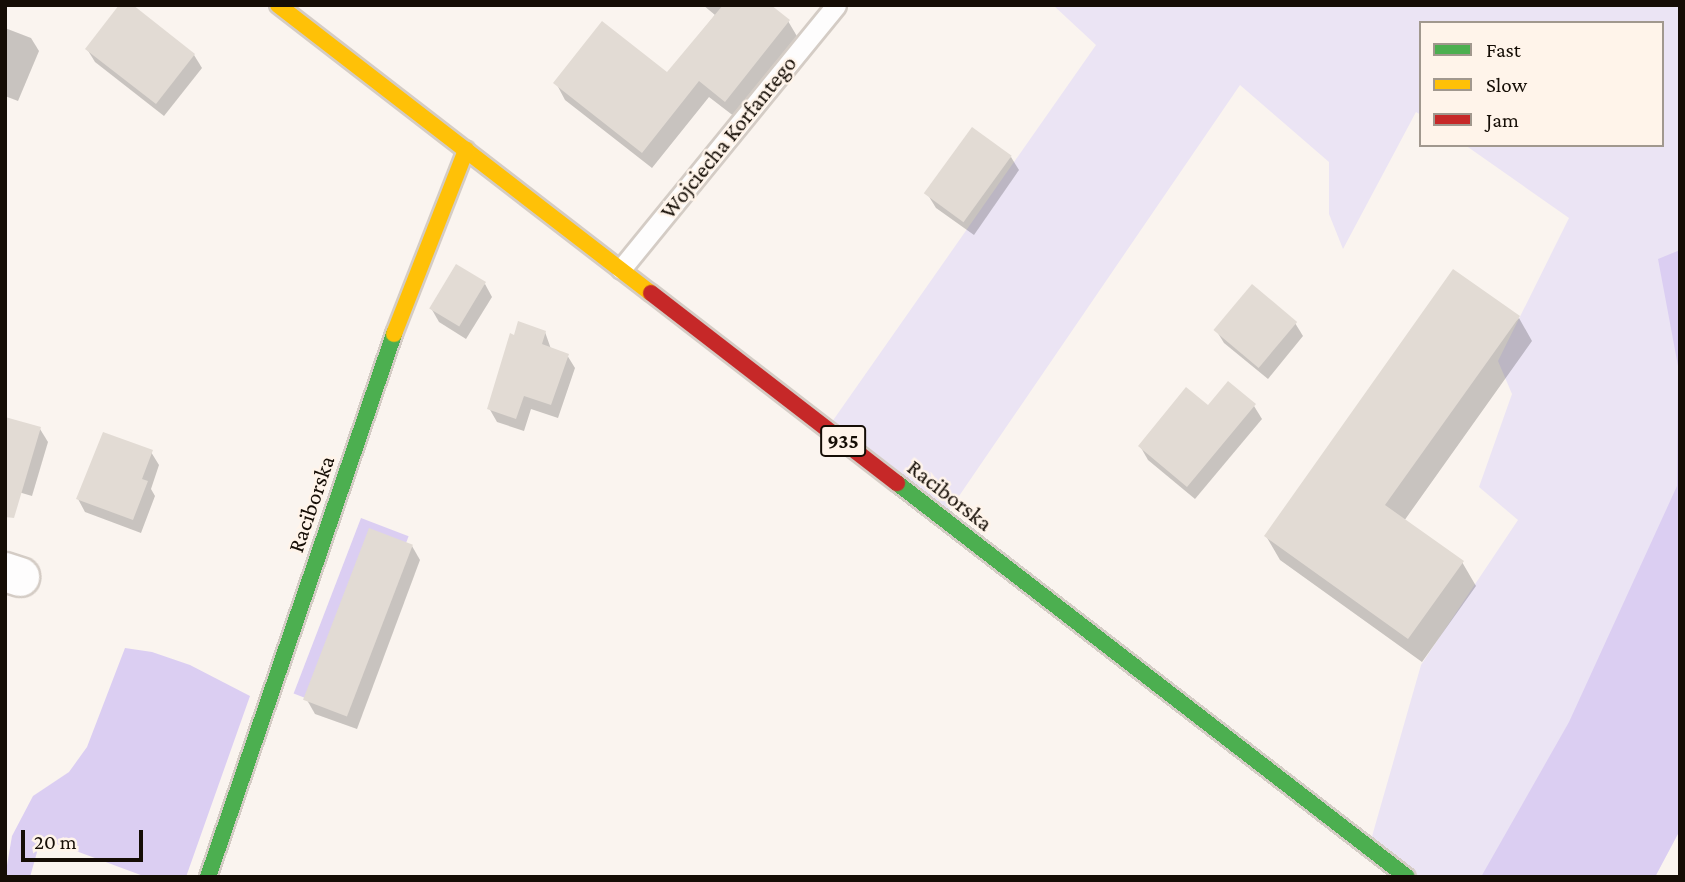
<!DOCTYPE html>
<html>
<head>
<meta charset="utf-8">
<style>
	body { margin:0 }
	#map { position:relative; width:1685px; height:882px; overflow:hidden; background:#faf4ef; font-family:"Crimson Pro",serif }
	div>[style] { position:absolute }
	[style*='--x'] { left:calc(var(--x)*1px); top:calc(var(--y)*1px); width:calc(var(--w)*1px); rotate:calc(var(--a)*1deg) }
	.green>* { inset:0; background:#ebe4f4 }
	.forest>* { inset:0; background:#dbcef2; transform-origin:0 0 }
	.shadow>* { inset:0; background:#0003 }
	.building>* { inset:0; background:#e2dbd4; transform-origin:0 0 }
	.roads { filter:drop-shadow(2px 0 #d4ccc5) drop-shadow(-2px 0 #d4ccc5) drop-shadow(0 2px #d4ccc5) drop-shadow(0 -2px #d4ccc5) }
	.lane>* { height:19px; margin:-9.5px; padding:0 9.5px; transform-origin:9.5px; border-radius:9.5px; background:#fefdfd }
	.street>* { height:38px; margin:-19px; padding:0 19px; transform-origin:19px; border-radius:19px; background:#fefdfd }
	.fast>* { height:16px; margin:-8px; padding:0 8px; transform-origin:8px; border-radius:8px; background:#4caf50 }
	.slow>* { height:16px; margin:-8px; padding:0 8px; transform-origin:8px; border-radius:8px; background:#ffc107 }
	.jam>* { height:16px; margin:-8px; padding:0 8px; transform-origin:8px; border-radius:8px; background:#c62828 }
	span { translate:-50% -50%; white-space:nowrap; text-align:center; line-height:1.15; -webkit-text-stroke:5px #fff4ea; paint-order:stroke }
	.shield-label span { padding:2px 5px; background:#fff4ea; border:2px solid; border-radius:5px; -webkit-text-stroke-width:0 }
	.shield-label { font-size:21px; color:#150d05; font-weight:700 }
	.street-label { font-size:23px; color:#150d05 }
	.frame { position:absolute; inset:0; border:7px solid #150d05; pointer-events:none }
	.legend { position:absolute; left:1419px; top:21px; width:245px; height:126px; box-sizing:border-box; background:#fff4ea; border:2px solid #a1988e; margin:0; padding:9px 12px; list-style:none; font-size:21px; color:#150d05 }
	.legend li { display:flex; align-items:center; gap:14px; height:35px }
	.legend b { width:35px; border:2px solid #a1988e }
	.scale { position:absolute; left:21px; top:830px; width:122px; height:32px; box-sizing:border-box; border:4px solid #150d05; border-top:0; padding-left:9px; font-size:21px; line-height:24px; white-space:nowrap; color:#150d05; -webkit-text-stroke:5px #fff4ea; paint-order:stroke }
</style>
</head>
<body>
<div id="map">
	<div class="green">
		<i style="clip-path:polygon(1053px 5px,1680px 5px,1680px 830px,1655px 877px,1407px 877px,1369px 847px,1421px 665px,1518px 520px,1479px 487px,1512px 394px,1498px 361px,1569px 218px,1465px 145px,1662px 145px,1662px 23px,1421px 23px,1421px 115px,1416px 112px,1343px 249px,1329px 214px,1329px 162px,1240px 85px,944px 518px,827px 429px,1096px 45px)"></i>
	</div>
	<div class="forest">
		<i style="clip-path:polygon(1680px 250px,1680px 830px,1655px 877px,1481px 877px,1569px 722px,1677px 486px,1678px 366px,1658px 259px)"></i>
		<i style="left:361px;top:518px;width:51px;height:188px;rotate:21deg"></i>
		<i style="clip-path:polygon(125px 648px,152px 652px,190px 665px,250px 696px,186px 877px,146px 877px,41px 838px,30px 877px,5px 877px,12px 836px,33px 796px,69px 772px,87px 747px)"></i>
	</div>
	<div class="shadow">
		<i style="clip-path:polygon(703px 5px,768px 5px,788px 21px,798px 38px,735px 117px,709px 97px,652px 168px,565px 100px,556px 83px,667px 75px,715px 15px)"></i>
		<i style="clip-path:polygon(5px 28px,31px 38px,39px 51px,18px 101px,5px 96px)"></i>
		<i style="clip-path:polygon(87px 49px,194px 55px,202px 68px,164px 116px,95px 62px)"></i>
		<i style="clip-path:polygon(1011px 157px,1019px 170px,974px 235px,936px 208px,928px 195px)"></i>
		<i style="clip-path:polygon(485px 284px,492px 297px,466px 339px,439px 322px,431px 308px)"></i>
		<i style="clip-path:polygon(1519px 318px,1532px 341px,1404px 521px,1462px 562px,1476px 586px,1422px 662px,1280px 560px,1266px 536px)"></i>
		<i style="clip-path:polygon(1295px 323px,1303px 336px,1268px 379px,1224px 343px,1216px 330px)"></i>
		<i style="clip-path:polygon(545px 332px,551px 349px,567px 355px,575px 368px,558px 418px,531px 409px,524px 431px,497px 422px,489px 408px)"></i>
		<i style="clip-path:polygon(1254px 406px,1262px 419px,1195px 499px,1148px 460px,1140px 446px,1208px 407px)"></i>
		<i style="clip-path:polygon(40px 429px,48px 442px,32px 496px,5px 488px)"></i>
		<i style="clip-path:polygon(151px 452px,159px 465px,151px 489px,155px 496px,141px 533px,85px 512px,78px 499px)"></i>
		<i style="clip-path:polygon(412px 546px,420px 560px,357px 729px,315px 714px,307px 700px)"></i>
	</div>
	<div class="building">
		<i style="clip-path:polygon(119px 5px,133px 5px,195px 54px,156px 104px,85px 49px)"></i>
		<i style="clip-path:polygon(723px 5px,771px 5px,790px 20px,725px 102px,699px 81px,642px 153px,553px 83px,602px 21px,667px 72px)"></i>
		<i style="left:972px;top:127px;width:49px;height:82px;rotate:36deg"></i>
		<i style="left:456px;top:264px;width:35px;height:52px;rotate:31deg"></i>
		<i style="clip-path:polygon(1453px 269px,1520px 316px,1385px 505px,1464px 561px,1408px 639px,1264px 536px)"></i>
		<i style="left:1252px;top:284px;width:59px;height:60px;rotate:40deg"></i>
		<i style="clip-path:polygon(518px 321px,546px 331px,542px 344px,569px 354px,551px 405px,524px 396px,516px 419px,487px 409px,510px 333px,514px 335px)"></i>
		<i style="clip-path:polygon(1228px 381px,1256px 404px,1187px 487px,1138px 446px,1186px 387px,1208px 405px)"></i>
		<i style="clip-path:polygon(5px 417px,41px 427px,14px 518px,5px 517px)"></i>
		<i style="clip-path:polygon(103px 432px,153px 450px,142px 479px,148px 481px,133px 520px,76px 499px)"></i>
		<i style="left:369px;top:528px;width:47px;height:184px;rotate:21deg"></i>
	</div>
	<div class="roads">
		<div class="lane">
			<i style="--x:621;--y:269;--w:340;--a:-50.8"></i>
		</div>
		<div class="street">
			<i style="--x:5;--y:572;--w:16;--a:18"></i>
		</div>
		<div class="fast">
			<i style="--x:897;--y:483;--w:644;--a:37.69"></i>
			<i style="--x:208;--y:877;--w:574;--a:-71.09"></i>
		</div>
		<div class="slow">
			<i style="--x:278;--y:5;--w:471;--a:37.7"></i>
			<i style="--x:394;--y:334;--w:198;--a:-68.6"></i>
		</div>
		<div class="jam">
			<i style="--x:651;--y:293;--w:311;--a:37.7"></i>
		</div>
	</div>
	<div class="shield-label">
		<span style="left:843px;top:441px">935</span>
	</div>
	<div class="street-label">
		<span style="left:728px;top:137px;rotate:-51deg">Wojciecha Korfantego</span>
		<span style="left:950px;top:495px;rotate:38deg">Raciborska</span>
		<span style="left:311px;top:504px;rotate:-71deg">Raciborska</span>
	</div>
	<div class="frame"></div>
	<ul class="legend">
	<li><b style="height:9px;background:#4caf50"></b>Fast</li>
	<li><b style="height:9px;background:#ffc107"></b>Slow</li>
	<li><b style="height:9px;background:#c62828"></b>Jam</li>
	</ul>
	<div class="scale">20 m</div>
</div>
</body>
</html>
